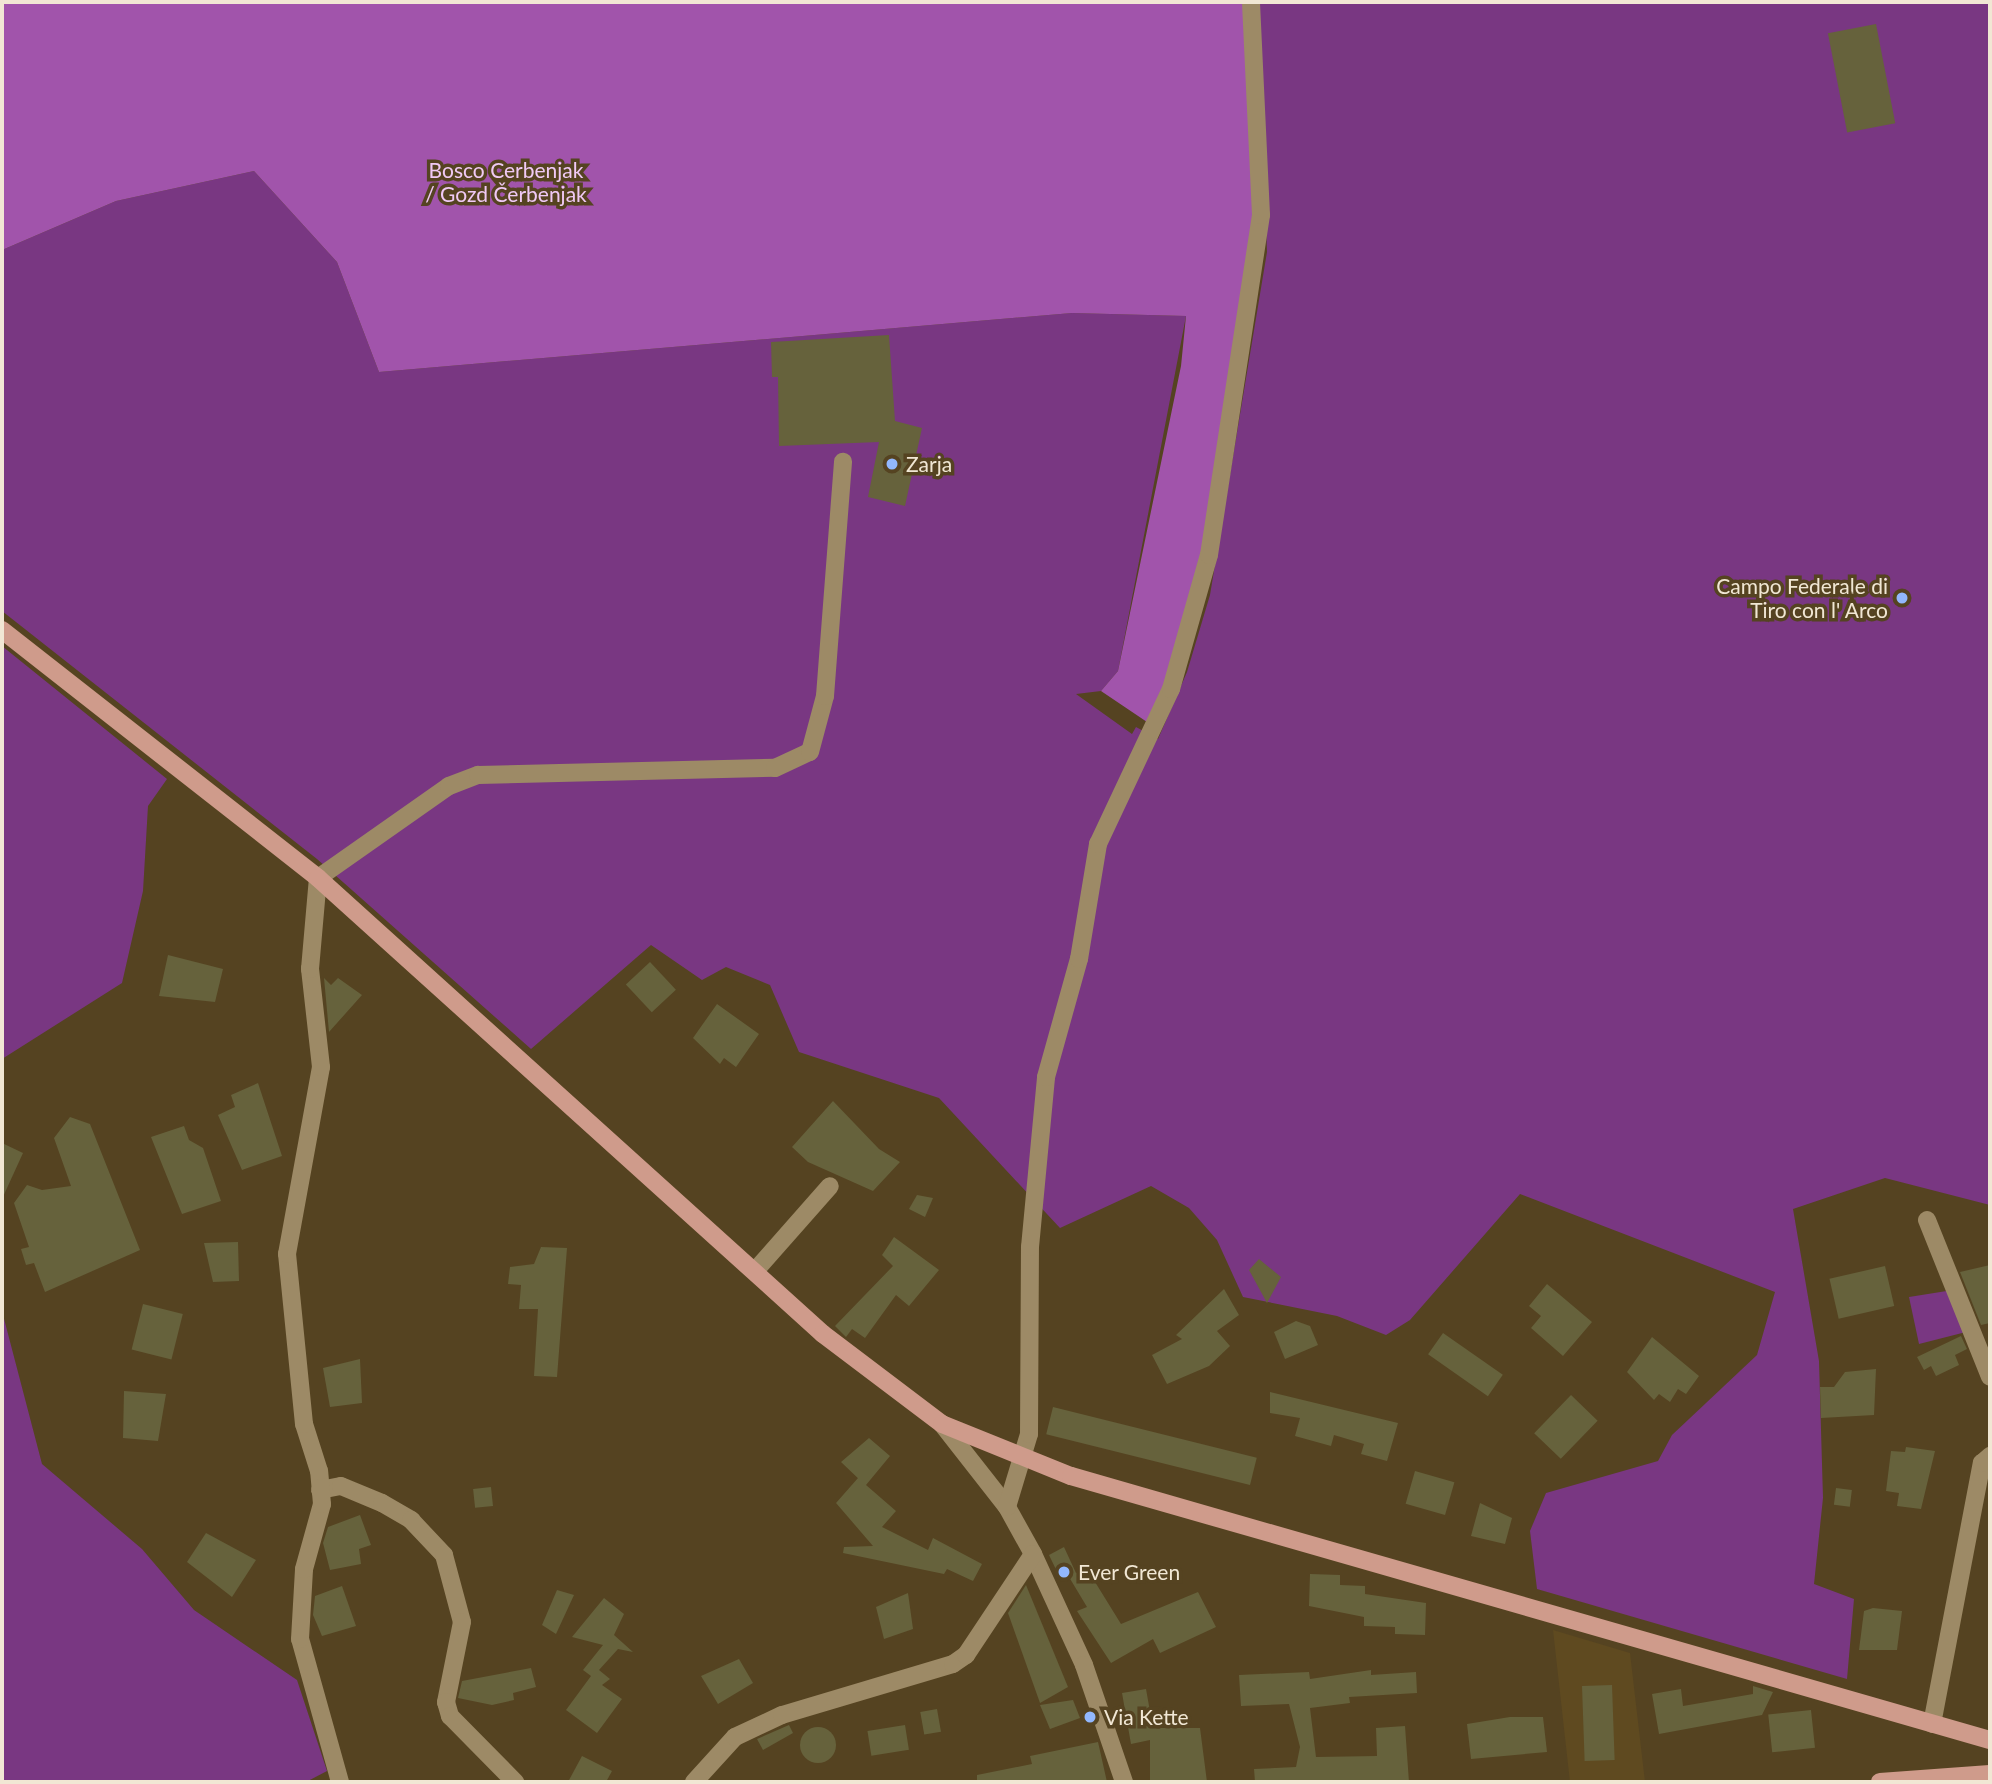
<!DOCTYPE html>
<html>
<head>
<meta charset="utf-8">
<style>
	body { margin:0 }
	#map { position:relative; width:1992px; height:1784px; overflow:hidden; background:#554321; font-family:Lato,sans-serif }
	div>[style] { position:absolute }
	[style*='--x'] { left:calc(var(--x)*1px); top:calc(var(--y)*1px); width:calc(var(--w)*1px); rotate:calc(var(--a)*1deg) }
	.built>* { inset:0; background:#5f4a20 }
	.green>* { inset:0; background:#793782 }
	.forest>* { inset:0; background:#a154ab }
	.building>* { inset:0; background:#66623c; transform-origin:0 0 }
	.round { border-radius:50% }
	.minor>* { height:18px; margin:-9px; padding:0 9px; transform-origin:9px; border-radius:9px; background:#9d8a66 }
	.major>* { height:18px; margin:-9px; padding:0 9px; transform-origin:9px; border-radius:9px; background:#cf9b8b }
	.dots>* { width:19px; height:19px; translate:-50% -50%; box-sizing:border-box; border:4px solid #554321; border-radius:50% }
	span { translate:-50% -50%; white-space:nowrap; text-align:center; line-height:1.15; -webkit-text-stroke:7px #554321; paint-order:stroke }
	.park-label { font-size:21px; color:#f0c9f5 }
	.poi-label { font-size:21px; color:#f1e7d4 }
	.left { translate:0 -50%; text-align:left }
	.right { translate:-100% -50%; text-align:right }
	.frame { position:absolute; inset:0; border:4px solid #f1e7d4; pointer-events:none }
</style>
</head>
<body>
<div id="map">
	<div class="built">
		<i style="clip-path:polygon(1553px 1630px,1630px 1653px,1645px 1782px,1570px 1782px)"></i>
	</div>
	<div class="green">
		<i style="clip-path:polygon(1258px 2px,1990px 2px,1990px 1205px,1885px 1178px,1793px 1209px,1819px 1361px,1823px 1498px,1814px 1584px,1854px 1599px,1847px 1679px,1537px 1589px,1530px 1531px,1546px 1493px,1658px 1461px,1672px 1435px,1757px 1355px,1775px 1292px,1520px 1194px,1410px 1320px,1386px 1335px,1337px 1316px,1243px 1297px,1217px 1240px,1189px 1208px,1151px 1186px,1060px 1228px,939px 1098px,799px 1052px,770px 985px,726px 967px,702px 980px,651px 945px,531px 1049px,317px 859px,2px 611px,2px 250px,116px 201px,254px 171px,337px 262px,379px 372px,1072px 313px,1186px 316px,1118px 671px,1101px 691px,1076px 694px,1132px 734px,1136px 727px,1158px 739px,1187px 672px,1210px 595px,1267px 252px)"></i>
		<i style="clip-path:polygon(2px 646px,167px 779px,148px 806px,143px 891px,122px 983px,2px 1059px)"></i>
		<i style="clip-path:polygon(1953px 1290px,1966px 1332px,1919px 1344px,1909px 1297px)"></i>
		<i style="clip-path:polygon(2px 1311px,42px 1464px,142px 1549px,194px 1610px,297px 1680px,327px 1771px,306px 1782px,2px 1782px)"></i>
	</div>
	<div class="forest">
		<i style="clip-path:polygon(2px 2px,1243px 2px,1254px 215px,1207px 536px,1165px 685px,1147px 722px,1101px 691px,1118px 671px,1181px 366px,1186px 316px,1072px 313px,379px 372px,337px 262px,254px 171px,116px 201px,2px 250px)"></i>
	</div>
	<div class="building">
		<i style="left:1876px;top:24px;width:101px;height:49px;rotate:79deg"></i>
		<i style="clip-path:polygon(889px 335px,895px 421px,922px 428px,905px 506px,868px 497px,879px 442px,779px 446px,778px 377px,772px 377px,771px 342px)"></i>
		<i style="clip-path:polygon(168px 955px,223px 969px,215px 1002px,159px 996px)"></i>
		<i style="left:650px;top:962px;width:38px;height:33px;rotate:47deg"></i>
		<i style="clip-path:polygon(324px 978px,331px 985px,338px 978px,362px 995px,329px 1032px)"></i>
		<i style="clip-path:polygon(717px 1004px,759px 1034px,736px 1067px,724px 1058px,720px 1064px,693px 1038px)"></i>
		<i style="clip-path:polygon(258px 1083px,282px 1156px,242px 1170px,218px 1115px,235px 1107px,231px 1095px)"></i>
		<i style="clip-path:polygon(833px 1101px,879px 1149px,900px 1162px,873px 1191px,808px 1162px,792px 1147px)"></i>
		<i style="clip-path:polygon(70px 1117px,90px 1124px,140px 1250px,45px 1292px,34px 1263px,26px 1265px,21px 1249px,29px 1247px,14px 1203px,27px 1185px,42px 1190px,71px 1186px,54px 1138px)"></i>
		<i style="clip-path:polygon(184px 1126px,189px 1140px,203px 1148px,221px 1201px,182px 1214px,151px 1137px)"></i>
		<i style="clip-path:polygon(2px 1143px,23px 1153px,2px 1199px)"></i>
		<i style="clip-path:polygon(917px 1195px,933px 1198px,925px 1217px,909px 1209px)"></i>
		<i style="clip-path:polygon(894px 1237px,939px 1270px,909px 1306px,896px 1295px,865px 1338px,852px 1329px,846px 1337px,835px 1326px,893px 1266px,882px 1255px)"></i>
		<i style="clip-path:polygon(238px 1242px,239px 1281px,213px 1282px,204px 1243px)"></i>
		<i style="clip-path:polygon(541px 1247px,567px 1248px,557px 1377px,534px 1376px,538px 1309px,519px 1309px,521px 1285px,508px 1284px,510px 1267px,534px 1264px)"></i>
		<i style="clip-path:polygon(1259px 1259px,1281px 1277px,1267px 1303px,1249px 1270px)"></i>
		<i style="clip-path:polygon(1990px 1265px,1990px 1323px,1981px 1325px,1960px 1272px)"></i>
		<i style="left:1885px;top:1266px;width:41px;height:57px;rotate:77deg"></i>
		<i style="clip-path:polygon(1547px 1284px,1592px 1322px,1563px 1356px,1531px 1328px,1541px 1316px,1529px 1306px)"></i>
		<i style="clip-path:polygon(1224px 1289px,1239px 1315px,1217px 1331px,1230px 1346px,1209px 1366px,1167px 1384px,1152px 1355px,1182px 1339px,1176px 1335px)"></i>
		<i style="left:143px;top:1304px;width:41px;height:47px;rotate:14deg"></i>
		<i style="clip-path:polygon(1296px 1321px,1310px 1326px,1318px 1345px,1285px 1359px,1274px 1332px)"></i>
		<i style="left:1443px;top:1333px;width:73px;height:26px;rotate:35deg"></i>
		<i style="clip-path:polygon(1961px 1336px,1967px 1349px,1955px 1355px,1959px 1365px,1936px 1376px,1931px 1366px,1924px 1370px,1917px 1357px)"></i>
		<i style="clip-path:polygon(1652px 1337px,1699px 1376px,1686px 1394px,1678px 1389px,1670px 1402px,1659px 1394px,1654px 1400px,1627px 1372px)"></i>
		<i style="clip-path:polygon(360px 1359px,362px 1403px,330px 1407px,323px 1368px)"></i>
		<i style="clip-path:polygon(1876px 1369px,1874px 1415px,1821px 1418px,1820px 1387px,1834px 1387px,1845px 1372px)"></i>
		<i style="clip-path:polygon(124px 1391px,166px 1394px,158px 1441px,123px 1438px)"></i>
		<i style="clip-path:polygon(1270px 1392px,1398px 1423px,1387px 1461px,1361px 1454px,1364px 1444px,1334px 1435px,1331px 1446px,1295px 1436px,1300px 1418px,1270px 1413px)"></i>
		<i style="left:1571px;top:1395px;width:37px;height:53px;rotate:44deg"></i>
		<i style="left:1053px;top:1407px;width:210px;height:28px;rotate:14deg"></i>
		<i style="clip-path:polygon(869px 1438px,890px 1456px,866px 1485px,896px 1511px,882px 1527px,928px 1550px,933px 1538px,982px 1564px,973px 1581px,947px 1569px,944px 1574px,843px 1553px,844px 1547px,873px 1546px,836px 1503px,858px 1478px,863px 1483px,841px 1462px)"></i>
		<i style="clip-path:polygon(1906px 1447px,1935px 1451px,1921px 1509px,1897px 1506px,1899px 1493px,1886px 1491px,1891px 1451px,1905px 1452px)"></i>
		<i style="left:1415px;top:1471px;width:41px;height:34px;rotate:16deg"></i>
		<i style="left:491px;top:1487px;width:19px;height:18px;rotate:84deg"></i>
		<i style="left:1836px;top:1488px;width:16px;height:17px;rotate:7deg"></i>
		<i style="clip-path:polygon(1480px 1503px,1512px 1518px,1505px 1544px,1471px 1536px)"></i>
		<i style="clip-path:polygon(360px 1515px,371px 1545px,359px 1549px,361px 1564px,330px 1570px,323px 1543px,328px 1527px)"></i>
		<i style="clip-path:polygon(206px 1533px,256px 1560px,232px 1597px,187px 1562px)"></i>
		<i style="clip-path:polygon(1064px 1547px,1076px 1573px,1087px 1569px,1121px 1624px,1198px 1592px,1216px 1627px,1160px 1653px,1153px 1639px,1111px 1663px,1077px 1611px,1087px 1607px,1069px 1577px,1061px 1580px,1049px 1555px)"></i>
		<i style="clip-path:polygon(1310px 1574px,1340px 1575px,1340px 1585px,1365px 1586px,1365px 1594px,1426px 1603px,1425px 1635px,1395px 1634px,1395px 1627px,1364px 1626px,1364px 1617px,1309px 1606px)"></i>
		<i style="clip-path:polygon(1026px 1585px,1068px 1687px,1040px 1703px,1008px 1613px)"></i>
		<i style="clip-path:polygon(342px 1586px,356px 1626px,322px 1636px,313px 1615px,315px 1596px)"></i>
		<i style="clip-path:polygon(557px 1590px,574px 1595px,556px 1634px,542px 1625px)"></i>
		<i style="clip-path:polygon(908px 1593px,913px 1629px,884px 1639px,876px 1607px)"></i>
		<i style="clip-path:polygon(604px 1598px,624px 1614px,614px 1635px,633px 1652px,618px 1649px,599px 1670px,610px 1679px,602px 1685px,622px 1699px,597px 1733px,566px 1710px,591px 1676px,583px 1670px,603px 1645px,572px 1637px)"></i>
		<i style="clip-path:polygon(1873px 1608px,1902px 1611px,1897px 1650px,1859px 1650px,1864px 1611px)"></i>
		<i style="clip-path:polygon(739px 1659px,753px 1683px,718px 1704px,701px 1676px)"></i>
		<i style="clip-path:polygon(531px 1668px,536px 1687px,513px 1693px,514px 1700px,492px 1705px,458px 1698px,462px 1681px)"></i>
		<i style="clip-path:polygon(1371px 1670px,1371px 1675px,1416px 1672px,1417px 1693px,1349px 1697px,1350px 1703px,1310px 1708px,1316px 1757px,1377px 1756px,1376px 1728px,1405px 1726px,1409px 1782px,1255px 1782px,1254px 1769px,1296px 1767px,1300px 1747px,1289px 1704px,1241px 1706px,1239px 1675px,1309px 1672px,1310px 1679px)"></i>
		<i style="left:1612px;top:1685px;width:75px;height:30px;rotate:88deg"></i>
		<i style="clip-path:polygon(1753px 1686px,1773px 1692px,1762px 1715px,1659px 1734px,1652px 1694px,1681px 1689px,1683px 1706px,1753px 1694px)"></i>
		<i style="clip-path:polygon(1146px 1689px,1153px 1728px,1200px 1728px,1207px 1782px,1150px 1782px,1150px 1740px,1131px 1744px,1122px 1693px)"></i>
		<i style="clip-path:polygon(1073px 1700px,1080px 1718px,1050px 1729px,1040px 1705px)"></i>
		<i style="left:937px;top:1709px;width:23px;height:17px;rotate:80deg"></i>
		<i style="left:1811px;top:1710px;width:38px;height:43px;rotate:84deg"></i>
		<i style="clip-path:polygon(1510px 1717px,1543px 1717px,1547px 1752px,1471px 1759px,1467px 1724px)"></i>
		<i style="clip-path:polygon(789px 1725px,793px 1733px,763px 1750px,757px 1739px)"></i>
		<i style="left:905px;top:1725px;width:25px;height:38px;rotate:81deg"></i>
		<i class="round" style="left:800px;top:1727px;width:36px;height:36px"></i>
		<i style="clip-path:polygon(1098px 1742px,1107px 1782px,977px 1782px,977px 1775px,1032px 1764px,1030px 1756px)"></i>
		<i style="clip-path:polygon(582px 1756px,612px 1771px,606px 1782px,568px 1782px)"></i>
	</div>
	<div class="minor">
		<i style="--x:1927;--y:1220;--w:169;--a:68.1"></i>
		<i style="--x:755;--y:1271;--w:113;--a:-48.6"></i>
		<i style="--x:942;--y:1424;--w:105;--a:51.9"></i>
		<i style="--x:1007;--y:1507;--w:54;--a:61"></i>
		<i style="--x:1033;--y:1554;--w:122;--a:65.3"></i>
		<i style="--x:1084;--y:1665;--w:124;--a:71.1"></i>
		<i style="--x:320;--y:1490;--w:21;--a:-11"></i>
		<i style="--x:341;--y:1486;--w:44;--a:22.5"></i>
		<i style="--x:382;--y:1503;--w:34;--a:30"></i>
		<i style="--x:411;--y:1520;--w:48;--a:46.7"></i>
		<i style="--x:444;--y:1555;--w:69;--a:75"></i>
		<i style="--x:462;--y:1622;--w:82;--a:101.3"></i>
		<i style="--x:446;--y:1702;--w:15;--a:74"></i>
		<i style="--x:450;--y:1716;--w:93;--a:45.4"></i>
		<i style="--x:1007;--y:1507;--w:76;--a:-73.2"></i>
		<i style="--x:1029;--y:1434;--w:187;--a:-89.7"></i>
		<i style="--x:1030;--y:1247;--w:171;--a:-84.6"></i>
		<i style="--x:1046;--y:1077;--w:123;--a:-74.4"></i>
		<i style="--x:1079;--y:959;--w:117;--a:-80.6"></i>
		<i style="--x:1098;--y:844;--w:171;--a:-64.8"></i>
		<i style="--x:1171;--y:689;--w:139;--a:-74.2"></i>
		<i style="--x:1209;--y:555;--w:344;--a:-81.3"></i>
		<i style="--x:1261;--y:215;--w:213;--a:-92.7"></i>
		<i style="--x:1932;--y:1724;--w:266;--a:-79.2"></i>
		<i style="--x:1982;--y:1463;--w:11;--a:-41"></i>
		<i style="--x:340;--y:1782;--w:148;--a:-105.6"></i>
		<i style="--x:300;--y:1639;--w:70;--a:-86.7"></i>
		<i style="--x:304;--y:1569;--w:67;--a:-74.5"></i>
		<i style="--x:322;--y:1504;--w:33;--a:-95"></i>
		<i style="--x:319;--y:1471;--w:49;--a:-107.7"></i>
		<i style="--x:304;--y:1424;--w:171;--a:-95.7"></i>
		<i style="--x:287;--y:1254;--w:190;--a:-79.7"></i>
		<i style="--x:321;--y:1067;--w:99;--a:-96.4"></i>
		<i style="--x:310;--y:969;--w:91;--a:-85"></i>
		<i style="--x:318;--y:878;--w:160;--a:-35.1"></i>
		<i style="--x:449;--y:786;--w:31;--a:-21"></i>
		<i style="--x:478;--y:775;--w:297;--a:-1.4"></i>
		<i style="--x:775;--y:768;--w:38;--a:-25"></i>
		<i style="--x:810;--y:752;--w:58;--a:-75"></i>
		<i style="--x:825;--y:696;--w:235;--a:-85.6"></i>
		<i style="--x:694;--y:1782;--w:61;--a:-47.7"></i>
		<i style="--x:735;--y:1737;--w:52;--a:-25.1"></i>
		<i style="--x:782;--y:1715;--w:178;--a:-16.6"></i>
		<i style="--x:953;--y:1664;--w:16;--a:-35"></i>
		<i style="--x:966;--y:1655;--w:121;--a:-56.4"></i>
	</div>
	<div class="major">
		<i style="--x:2;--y:630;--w:402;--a:38.1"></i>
		<i style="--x:318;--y:878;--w:680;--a:42.08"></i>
		<i style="--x:823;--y:1334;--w:149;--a:37.1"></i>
		<i style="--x:942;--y:1424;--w:139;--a:22"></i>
		<i style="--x:1071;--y:1476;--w:956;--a:16.03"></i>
		<i style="--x:1880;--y:1782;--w:110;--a:-4.2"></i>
	</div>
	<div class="dots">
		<i style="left:892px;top:464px;background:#92b7fd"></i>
		<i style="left:1902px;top:598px;background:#92b7fd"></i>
		<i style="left:1064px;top:1572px;background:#92b7fd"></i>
		<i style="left:1090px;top:1717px;background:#92b7fd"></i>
	</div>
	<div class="park-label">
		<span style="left:506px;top:182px">Bosco Cerbenjak<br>/ Gozd Čerbenjak</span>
	</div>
	<div class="poi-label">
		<span class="left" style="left:906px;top:464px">Zarja</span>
		<span class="right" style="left:1888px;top:598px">Campo Federale di<br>Tiro con l' Arco</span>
		<span class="left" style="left:1078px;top:1572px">Ever Green</span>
		<span class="left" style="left:1104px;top:1717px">Via Kette</span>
	</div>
	<div class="frame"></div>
</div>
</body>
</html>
